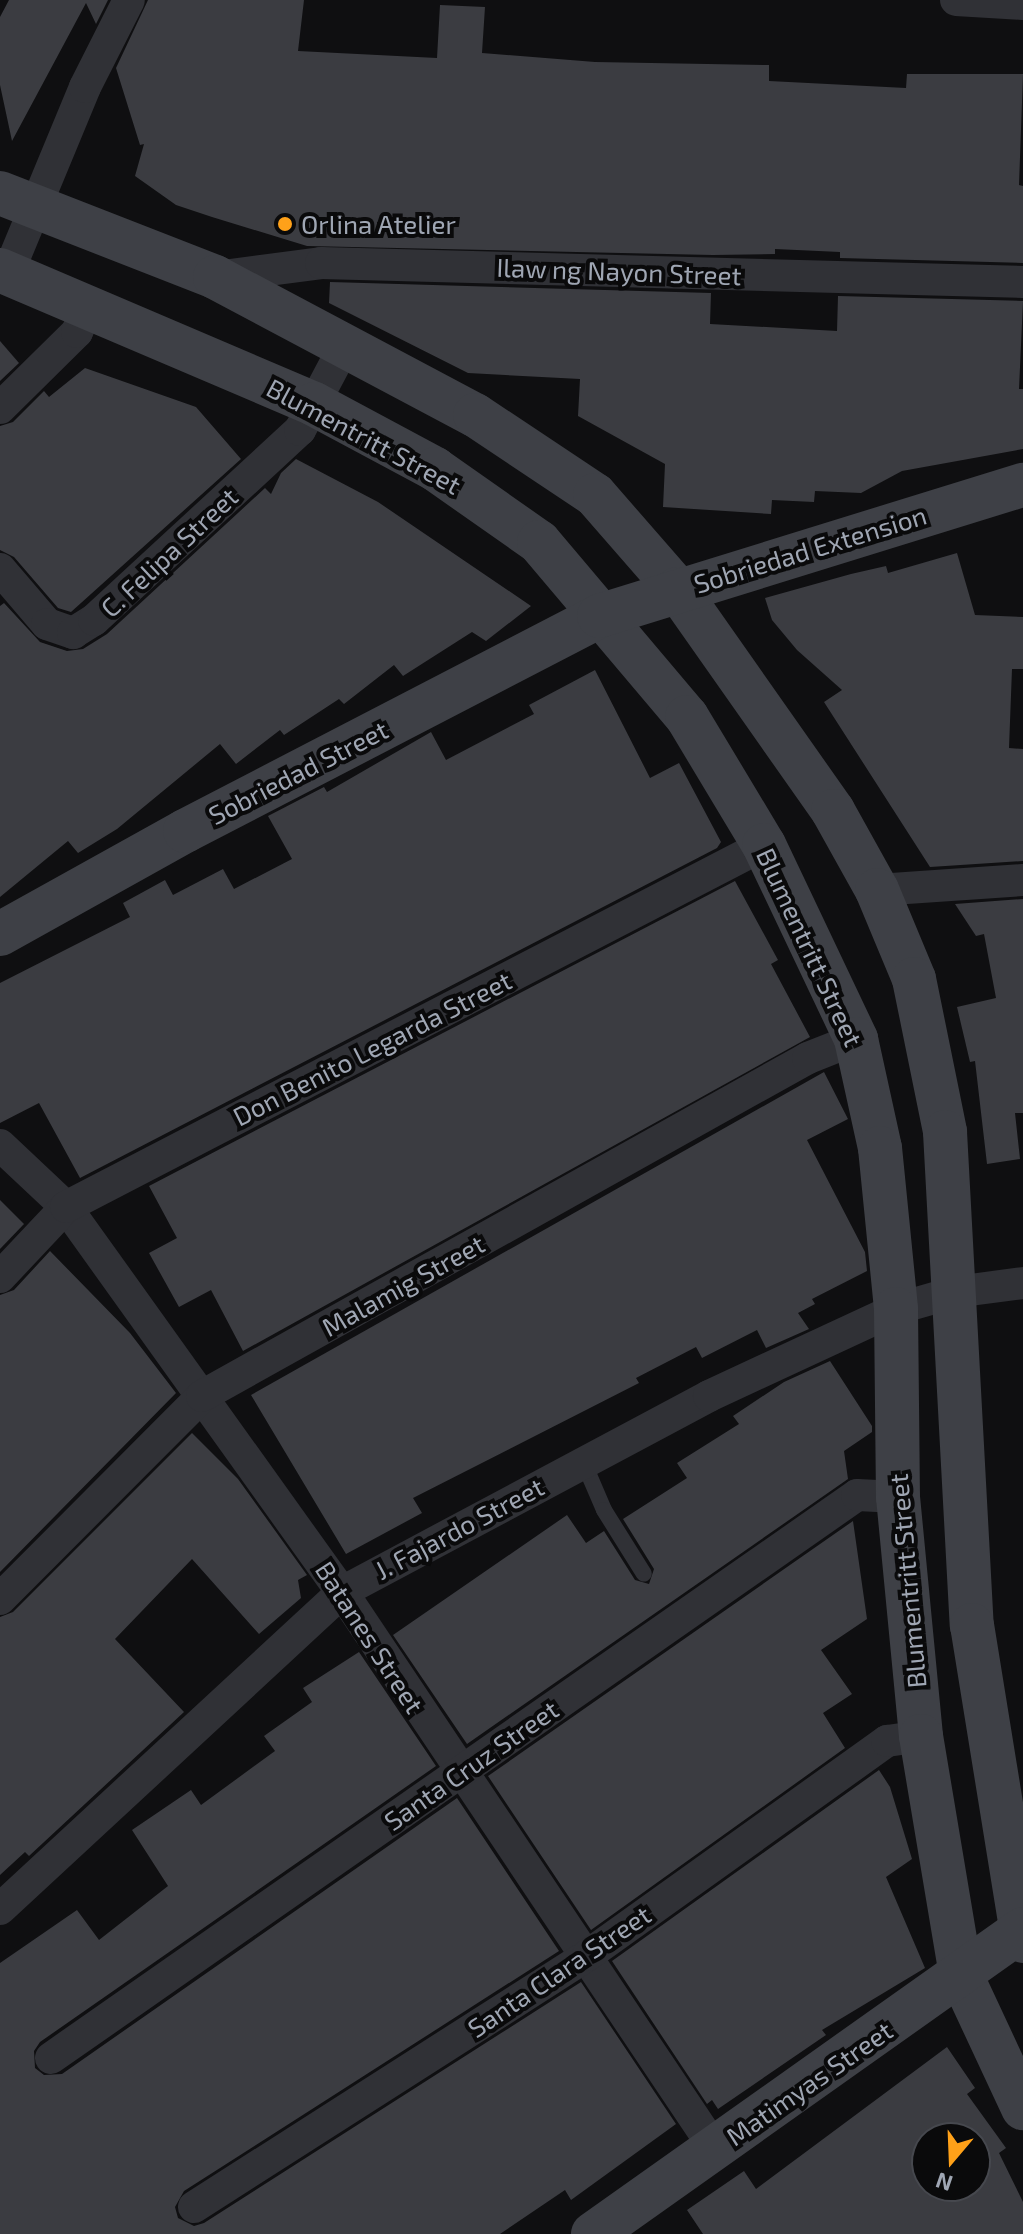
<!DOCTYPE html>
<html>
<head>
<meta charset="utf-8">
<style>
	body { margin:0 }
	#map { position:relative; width:1023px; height:2234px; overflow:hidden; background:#0f0f11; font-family:"Exo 2",sans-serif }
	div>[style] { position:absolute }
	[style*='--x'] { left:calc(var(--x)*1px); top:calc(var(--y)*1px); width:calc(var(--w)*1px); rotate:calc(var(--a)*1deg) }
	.building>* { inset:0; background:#3b3c41 }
	.lane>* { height:16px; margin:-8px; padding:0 8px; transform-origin:8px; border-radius:8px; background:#303136 }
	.street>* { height:32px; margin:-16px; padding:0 16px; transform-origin:16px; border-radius:16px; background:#303136 }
	.secondary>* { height:44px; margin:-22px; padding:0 22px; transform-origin:22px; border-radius:22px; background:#3e4046 }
	.dots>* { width:22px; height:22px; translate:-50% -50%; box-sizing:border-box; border:4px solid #0a0a0b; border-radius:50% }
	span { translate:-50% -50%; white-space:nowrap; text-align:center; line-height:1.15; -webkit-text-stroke:8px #0a0a0b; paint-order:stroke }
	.poi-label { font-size:26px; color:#9fa6b3 }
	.left { translate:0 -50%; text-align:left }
	.street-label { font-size:26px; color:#9fa6b3 }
	.north { position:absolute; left:911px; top:2122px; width:80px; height:80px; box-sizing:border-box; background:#0a0a0b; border:2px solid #46484e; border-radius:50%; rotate:199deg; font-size:22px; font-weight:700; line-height:32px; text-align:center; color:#9fa6b3 }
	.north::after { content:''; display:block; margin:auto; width:28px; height:36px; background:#ffa119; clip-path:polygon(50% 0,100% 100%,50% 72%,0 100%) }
</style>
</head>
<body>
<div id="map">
	<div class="building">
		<i style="clip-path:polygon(9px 0,108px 0,96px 24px,86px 3px,12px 141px,0 85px,0 17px)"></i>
		<i style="clip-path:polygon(148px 0,304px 0,298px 51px,437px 58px,440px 5px,485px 7px,482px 53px,595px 62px,769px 65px,769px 81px,906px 88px,907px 74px,1023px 74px,1019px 185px,1023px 186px,1023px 263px,840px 258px,840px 252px,775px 249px,775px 254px,713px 255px,307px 246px,212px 217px,176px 205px,135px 176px,144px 144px,140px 145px,116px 68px)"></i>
		<i style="clip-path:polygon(330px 282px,711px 293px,710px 324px,837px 331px,838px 296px,1023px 301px,1019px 389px,1023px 389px,1023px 449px,902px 471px,861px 493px,815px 491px,814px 502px,772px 500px,771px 514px,663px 507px,665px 464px,578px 416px,580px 379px,468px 373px,329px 303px)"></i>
		<i style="clip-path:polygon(0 341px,19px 363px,0 381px)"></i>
		<i style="clip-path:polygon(85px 368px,196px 407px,241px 459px,71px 612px,58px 608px,14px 557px,0 550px,0 426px,13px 422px,44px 391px,49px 397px)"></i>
		<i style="clip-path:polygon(296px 459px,378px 502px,531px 606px,486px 641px,472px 632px,403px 676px,394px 665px,344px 704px,339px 699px,284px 735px,280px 730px,236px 764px,220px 744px,117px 829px,78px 853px,68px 841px,0 897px,0 606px,4px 603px,40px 642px,67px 651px,83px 649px,107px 634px,265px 488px,271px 494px,281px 473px)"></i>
		<i style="clip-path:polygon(957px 553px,975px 615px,1023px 617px,1023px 669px,1012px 669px,1009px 748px,1023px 749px,1023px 861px,930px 867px,824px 702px,842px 690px,797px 650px,772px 620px,765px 598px,851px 574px,886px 566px,888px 573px)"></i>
		<i style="clip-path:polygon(595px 670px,650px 778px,679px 763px,721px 842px,717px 848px,80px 1178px,39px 1103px,0 1123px,0 983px,130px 917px,123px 903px,165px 880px,173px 895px,223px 869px,234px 889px,292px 859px,268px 816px,324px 787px,327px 792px,431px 732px,446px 760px,534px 714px,529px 705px)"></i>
		<i style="clip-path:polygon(735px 881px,778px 960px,771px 964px,810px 1037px,243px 1351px,211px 1290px,179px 1307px,149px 1253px,177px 1238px,149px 1186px)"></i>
		<i style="clip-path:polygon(1023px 899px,1023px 1113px,1015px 1113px,1020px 1159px,987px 1164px,975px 1061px,970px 1062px,957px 1007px,996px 998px,984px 934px,976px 936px,955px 904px)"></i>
		<i style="clip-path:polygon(824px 1072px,848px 1119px,807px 1140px,865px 1252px,867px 1271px,812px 1299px,815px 1304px,798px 1313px,809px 1329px,766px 1348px,757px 1330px,702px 1358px,696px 1347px,636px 1378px,639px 1383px,413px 1498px,422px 1513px,346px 1554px,251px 1395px)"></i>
		<i style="clip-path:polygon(0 1200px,24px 1224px,0 1249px)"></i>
		<i style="clip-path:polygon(50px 1251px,130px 1333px,176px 1393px,0 1572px,0 1295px,14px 1290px)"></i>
		<i style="clip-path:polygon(830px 1361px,872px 1426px,872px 1432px,844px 1451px,848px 1479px,467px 1744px,393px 1635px,567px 1515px,586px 1543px,604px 1531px,635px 1580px,649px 1584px,654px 1569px,623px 1519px,687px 1478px,677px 1463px,739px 1424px,733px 1416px,784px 1382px)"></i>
		<i style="clip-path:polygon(192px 1433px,238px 1479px,307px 1575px,298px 1580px,301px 1598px,259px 1634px,192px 1559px,115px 1639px,184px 1712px,29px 1856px,25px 1852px,0 1875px,0 1617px,13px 1612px)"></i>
		<i style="clip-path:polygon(853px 1521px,867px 1619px,821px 1650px,852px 1694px,823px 1713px,845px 1748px,591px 1930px,488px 1776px)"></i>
		<i style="clip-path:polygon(359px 1652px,436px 1766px,40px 2042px,34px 2051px,35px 2068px,44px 2075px,62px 2074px,457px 1798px,559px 1951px,184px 2191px,175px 2207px,178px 2218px,194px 2226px,204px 2223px,581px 1982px,676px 2124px,571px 2200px,565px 2190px,500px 2234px,0 2234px,0 1963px,77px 1910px,99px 1940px,168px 1886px,132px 1830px,191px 1790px,201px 1805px,275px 1751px,264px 1736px,312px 1702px,303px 1688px)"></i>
		<i style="clip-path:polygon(879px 1770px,890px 1787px,912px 1859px,886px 1877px,925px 1968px,822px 2030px,826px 2035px,718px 2109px,712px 2100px,707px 2104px,612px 1961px)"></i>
		<i style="clip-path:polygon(evenodd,947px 2047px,975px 2088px,967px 2094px,1006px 2148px,999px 2153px,1023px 2202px,1023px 2234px,703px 2234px,687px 2210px,744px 2171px,756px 2189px,947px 2047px,927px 2138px,975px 2138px,975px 2186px,927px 2186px,927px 2138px)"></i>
	</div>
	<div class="lane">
		<i style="--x:583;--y:1461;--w:53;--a:66.8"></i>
		<i style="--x:604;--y:1510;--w:75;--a:58"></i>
	</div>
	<div class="street">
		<i style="--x:956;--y:0;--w:67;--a:3.4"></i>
		<i style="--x:8;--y:273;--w:201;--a:-67.5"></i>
		<i style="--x:85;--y:87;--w:97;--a:-63.2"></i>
		<i style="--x:215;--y:277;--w:107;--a:-7.5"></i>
		<i style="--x:321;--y:263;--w:702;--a:1.55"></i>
		<i style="--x:0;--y:408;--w:108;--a:-44.6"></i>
		<i style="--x:77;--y:332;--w:30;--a:-67"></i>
		<i style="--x:0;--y:569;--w:72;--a:49.5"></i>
		<i style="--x:47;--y:624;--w:28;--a:19"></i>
		<i style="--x:73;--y:633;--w:25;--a:-32"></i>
		<i style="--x:94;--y:620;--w:280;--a:-42.7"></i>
		<i style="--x:300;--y:430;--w:96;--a:-62.1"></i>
		<i style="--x:877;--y:890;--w:146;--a:-3.9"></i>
		<i style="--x:0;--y:1145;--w:91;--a:43.2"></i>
		<i style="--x:66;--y:1207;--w:474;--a:54.4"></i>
		<i style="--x:342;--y:1592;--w:670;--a:56.19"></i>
		<i style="--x:0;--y:1277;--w:96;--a:-46.7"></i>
		<i style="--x:66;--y:1207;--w:786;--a:-27.41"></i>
		<i style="--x:0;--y:1599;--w:286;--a:-45.1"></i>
		<i style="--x:202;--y:1396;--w:694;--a:-29.15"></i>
		<i style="--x:808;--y:1058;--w:52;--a:-21.6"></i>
		<i style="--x:0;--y:1909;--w:466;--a:-42.8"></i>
		<i style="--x:342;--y:1592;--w:416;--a:-28.1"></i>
		<i style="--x:709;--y:1396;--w:206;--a:-24.9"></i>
		<i style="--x:896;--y:1309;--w:61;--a:-16.1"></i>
		<i style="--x:955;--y:1292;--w:69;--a:-7.5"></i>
		<i style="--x:51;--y:2058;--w:983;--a:-34.93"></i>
		<i style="--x:857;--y:1495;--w:41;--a:2.8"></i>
		<i style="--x:194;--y:2207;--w:468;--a:-32.6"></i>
		<i style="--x:588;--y:1955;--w:368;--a:-35.6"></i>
		<i style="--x:887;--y:1741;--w:34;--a:-8"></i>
	</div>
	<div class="secondary">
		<i style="--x:0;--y:193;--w:231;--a:21.3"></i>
		<i style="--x:215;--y:277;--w:294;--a:28"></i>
		<i style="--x:475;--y:415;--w:144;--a:33.7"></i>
		<i style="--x:595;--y:495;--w:125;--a:48.9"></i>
		<i style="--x:677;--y:589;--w:271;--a:54.9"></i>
		<i style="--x:833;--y:811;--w:90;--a:60.9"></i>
		<i style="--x:877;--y:890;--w:96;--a:67.4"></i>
		<i style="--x:914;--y:979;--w:156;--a:78.5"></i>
		<i style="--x:945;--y:1132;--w:494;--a:86.9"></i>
		<i style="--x:972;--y:1625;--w:320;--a:80.8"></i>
		<i style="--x:0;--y:270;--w:341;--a:23.1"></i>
		<i style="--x:314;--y:404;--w:137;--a:28.2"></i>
		<i style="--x:435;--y:469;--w:127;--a:35.1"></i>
		<i style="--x:539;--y:542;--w:229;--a:49.8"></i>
		<i style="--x:687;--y:717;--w:149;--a:59"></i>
		<i style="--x:764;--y:845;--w:215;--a:64.6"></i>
		<i style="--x:856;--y:1039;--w:112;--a:77.6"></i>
		<i style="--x:880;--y:1148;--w:162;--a:84.3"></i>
		<i style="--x:896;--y:1309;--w:188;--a:89.4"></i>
		<i style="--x:898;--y:1497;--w:240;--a:84.5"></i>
		<i style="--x:921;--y:1736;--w:242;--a:80.5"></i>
		<i style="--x:961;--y:1975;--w:147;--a:65"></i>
		<i style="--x:0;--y:934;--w:212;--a:-29.1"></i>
		<i style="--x:185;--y:831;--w:466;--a:-27.4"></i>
		<i style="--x:599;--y:616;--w:444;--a:-17.2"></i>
		<i style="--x:593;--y:2234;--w:527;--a:-35.35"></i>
	</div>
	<div class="dots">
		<i style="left:285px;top:224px;background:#ffa119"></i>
	</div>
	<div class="poi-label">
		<span class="left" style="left:301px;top:224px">Orlina Atelier</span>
	</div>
	<div class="street-label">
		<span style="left:619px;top:271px;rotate:2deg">Ilaw ng Nayon Street</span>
		<span style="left:364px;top:436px;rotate:28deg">Blumentritt Street</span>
		<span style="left:810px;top:549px;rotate:-17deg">Sobriedad Extension</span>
		<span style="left:169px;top:552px;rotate:-43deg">C. Felipa Street</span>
		<span style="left:298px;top:772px;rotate:-27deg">Sobriedad Street</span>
		<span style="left:810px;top:947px;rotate:65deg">Blumentritt Street</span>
		<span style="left:372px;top:1048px;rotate:-27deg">Don Benito Legarda Street</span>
		<span style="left:403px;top:1285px;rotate:-29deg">Malamig Street</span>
		<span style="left:459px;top:1528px;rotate:-28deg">J. Fajardo Street</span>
		<span style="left:907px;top:1581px;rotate:-95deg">Blumentritt Street</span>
		<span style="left:370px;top:1637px;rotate:57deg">Batanes Street</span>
		<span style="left:471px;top:1765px;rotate:-35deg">Santa Cruz Street</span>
		<span style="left:559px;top:1971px;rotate:-34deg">Santa Clara Street</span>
		<span style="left:809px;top:2083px;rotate:-35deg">Matimyas Street</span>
	</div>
	<div class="north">N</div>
</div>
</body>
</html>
